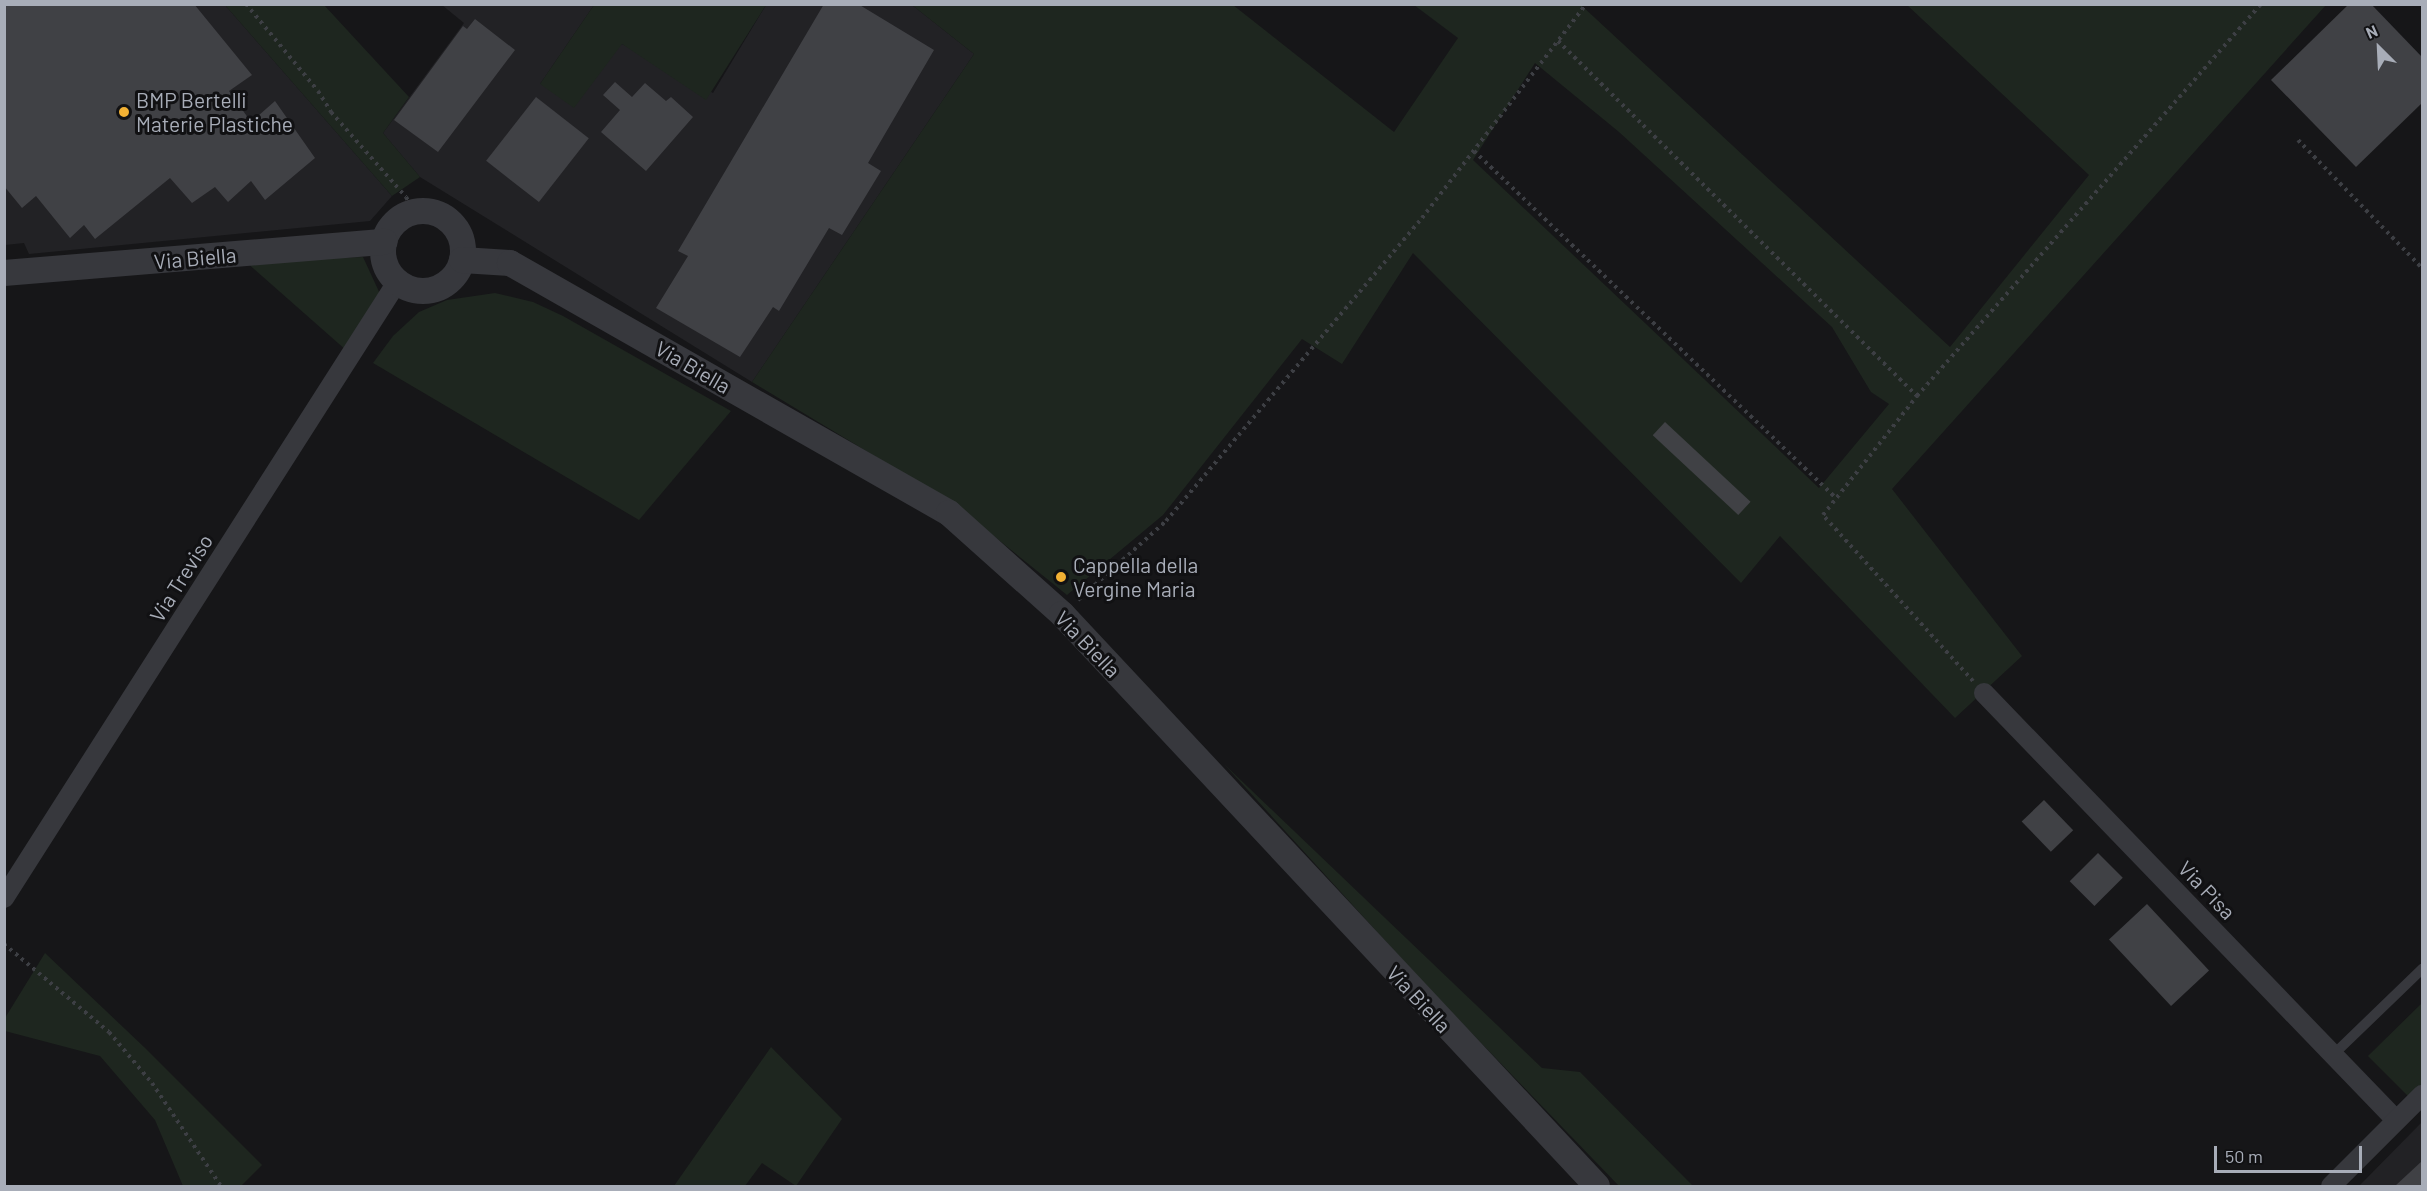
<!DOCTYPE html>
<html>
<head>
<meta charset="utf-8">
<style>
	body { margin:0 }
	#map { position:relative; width:2427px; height:1191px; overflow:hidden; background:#161618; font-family:Barlow,sans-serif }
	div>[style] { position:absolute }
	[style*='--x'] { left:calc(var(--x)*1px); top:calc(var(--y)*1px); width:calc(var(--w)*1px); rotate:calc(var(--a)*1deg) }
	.built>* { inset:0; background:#222225 }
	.green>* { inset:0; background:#1e261f }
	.building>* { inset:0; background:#404145; transform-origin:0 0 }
	.path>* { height:4px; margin-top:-2px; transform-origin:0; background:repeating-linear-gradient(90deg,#3d3f44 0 3px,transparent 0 7.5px) }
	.service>* { height:10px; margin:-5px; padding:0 5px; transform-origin:5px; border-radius:5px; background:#37383d }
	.minor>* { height:20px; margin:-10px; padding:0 10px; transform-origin:10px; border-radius:10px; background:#37383d }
	.tertiary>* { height:26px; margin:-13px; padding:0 13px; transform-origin:13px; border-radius:13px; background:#37383d }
	.tertiary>.ring { margin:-13px; padding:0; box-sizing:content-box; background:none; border:26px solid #37383d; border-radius:50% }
	.dots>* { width:16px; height:16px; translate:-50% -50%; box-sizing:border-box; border:3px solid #111113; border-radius:50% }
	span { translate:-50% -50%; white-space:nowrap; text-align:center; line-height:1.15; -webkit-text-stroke:6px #111113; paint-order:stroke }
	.poi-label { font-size:21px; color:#a8adb8 }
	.left { translate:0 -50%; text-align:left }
	.street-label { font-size:21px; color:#a8adb8 }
	.frame { position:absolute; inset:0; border:6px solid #a8adb8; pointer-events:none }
	.north { position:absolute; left:2349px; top:18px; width:60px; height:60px; -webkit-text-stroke:4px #111113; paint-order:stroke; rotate:336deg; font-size:16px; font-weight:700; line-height:24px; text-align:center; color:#a8adb8 }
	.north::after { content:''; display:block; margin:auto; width:21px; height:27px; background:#a8adb8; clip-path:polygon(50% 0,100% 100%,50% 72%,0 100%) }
	.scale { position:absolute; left:2214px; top:1146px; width:148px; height:27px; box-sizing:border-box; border:3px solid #a8adb8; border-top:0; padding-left:8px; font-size:18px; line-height:21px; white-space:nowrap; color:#a8adb8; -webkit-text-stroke:4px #111113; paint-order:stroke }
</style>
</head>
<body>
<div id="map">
	<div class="built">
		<i style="clip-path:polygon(5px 5px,225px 5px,392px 196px,370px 221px,29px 254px,24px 243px,5px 245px)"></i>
		<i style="clip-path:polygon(442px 5px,594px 5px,540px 84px,622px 44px,713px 93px,766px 5px,912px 5px,974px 54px,752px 382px,420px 177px,383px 133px,464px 23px)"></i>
		<i style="clip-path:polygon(2422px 1122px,2422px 1186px,2359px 1186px)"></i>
	</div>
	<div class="green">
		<i style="clip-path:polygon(225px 5px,324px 5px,409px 97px,383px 133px,420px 177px,392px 196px)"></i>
		<i style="clip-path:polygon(594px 5px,594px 4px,766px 5px,706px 100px,622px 44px,574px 108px,540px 84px)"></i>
		<i style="clip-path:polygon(evenodd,912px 5px,1233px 5px,1394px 132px,1458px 38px,1414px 5px,1581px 5px,1950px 347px,2089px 175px,1907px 5px,2326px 5px,1892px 489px,2022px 656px,1955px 718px,1780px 536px,1741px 583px,1413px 253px,1342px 364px,1302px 339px,1163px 515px,1067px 595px,954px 504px,752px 382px,974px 54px,912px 5px,1535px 63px,1619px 132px,1832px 327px,1871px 392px,1889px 404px,1819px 488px,1473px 160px,1535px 63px)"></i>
		<i style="clip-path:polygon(363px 257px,381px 296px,347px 351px,245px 261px)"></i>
		<i style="clip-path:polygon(495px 293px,533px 302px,563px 316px,731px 411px,639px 520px,373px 363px,393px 336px,419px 312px,447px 300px)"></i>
		<i style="clip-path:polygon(1224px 764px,1542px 1068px,1580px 1072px,1693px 1186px,1619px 1186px,1432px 992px)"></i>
		<i style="clip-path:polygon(45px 953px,144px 1047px,262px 1165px,241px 1186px,183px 1186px,155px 1120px,100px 1056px,5px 1031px,5px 1018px)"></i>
		<i style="clip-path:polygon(2422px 1003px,2422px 1084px,2409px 1097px,2368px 1056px)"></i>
		<i style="clip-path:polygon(771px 1047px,842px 1119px,796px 1186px,762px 1163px,745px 1186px,674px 1186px)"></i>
	</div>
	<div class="building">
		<i style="clip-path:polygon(4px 4px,194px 4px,252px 75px,229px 91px,251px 122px,275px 101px,315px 158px,265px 200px,251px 181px,228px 202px,215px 187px,192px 203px,170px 178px,95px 239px,84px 225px,70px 238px,36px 196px,22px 208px,4px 186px)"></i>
		<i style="clip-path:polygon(824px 4px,858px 4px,934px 50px,868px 163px,881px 171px,842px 235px,829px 228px,779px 311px,773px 307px,740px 357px,656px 308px,688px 256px,678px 251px)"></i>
		<i style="clip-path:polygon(2349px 4px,2371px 4px,2422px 57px,2422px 103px,2356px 167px,2271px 80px)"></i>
		<i style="clip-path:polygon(475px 19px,515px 50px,438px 152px,394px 120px,463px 26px,467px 29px)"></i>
		<i style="clip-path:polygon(615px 82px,632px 97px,645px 83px,666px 101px,671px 97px,693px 117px,646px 171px,601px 132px,620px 110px,603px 95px)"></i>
		<i style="left:536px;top:97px;width:67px;height:81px;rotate:38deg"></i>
		<i style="left:1665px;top:422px;width:117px;height:18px;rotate:43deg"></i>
		<i style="left:2044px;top:800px;width:42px;height:31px;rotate:46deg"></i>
		<i style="left:2098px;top:853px;width:35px;height:40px;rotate:45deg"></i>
		<i style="left:2147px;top:904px;width:91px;height:52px;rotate:47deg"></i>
		<i style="clip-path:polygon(2422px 1161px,2422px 1186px,2395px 1186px)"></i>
	</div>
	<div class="path">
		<i style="--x:246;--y:4;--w:113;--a:50.4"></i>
		<i style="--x:318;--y:91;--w:25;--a:58"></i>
		<i style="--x:331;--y:112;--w:113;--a:48.6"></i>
		<i style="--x:406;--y:197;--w:18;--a:61"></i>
		<i style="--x:1558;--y:41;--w:505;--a:44.68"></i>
		<i style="--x:2298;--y:140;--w:178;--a:45.9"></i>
		<i style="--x:1474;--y:151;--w:501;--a:43.79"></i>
		<i style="--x:1078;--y:600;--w:118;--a:-41.9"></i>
		<i style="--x:1166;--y:521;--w:397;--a:-49.8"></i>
		<i style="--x:1422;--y:218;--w:270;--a:-52.5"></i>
		<i style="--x:1973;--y:681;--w:224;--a:-132.1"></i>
		<i style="--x:1823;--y:515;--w:152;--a:-51.7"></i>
		<i style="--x:1917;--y:396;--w:522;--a:-48.73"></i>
		<i style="--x:4;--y:944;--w:137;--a:40"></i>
		<i style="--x:109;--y:1032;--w:67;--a:49.9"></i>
		<i style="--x:152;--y:1083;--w:124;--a:56.2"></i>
	</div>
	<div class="service">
		<i style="--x:2333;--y:1055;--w:124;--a:-44"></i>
	</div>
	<div class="minor">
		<i style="--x:1984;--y:693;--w:593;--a:46.02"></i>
		<i style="--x:4;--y:898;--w:731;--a:-57.46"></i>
		<i style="--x:2331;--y:1186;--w:129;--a:-45"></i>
	</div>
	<div class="tertiary">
		<i class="ring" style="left:383px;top:211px;width:54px;height:54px"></i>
		<i style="--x:462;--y:260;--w:48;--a:3.6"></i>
		<i style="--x:510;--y:263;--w:505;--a:29.66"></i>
		<i style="--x:949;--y:513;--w:152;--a:41.8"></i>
		<i style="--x:1062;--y:614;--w:783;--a:46.91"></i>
		<i style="--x:4;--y:273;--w:382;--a:-4.7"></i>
	</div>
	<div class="dots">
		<i style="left:124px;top:112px;background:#f2b134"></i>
		<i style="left:1061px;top:577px;background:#f2b134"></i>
	</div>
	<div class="poi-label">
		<span class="left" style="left:136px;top:112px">BMP Bertelli<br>Materie Plastiche</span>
		<span class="left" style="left:1073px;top:577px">Cappella della<br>Vergine Maria</span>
	</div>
	<div class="street-label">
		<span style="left:195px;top:258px;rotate:-5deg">Via Biella</span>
		<span style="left:693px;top:367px;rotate:30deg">Via Biella</span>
		<span style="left:181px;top:578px;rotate:-58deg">Via Treviso</span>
		<span style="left:1088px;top:644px;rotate:46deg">Via Biella</span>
		<span style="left:2207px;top:890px;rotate:46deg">Via Pisa</span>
		<span style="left:1419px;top:999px;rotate:47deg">Via Biella</span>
	</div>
	<div class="frame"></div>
	<div class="north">N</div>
	<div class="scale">50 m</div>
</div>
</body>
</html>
